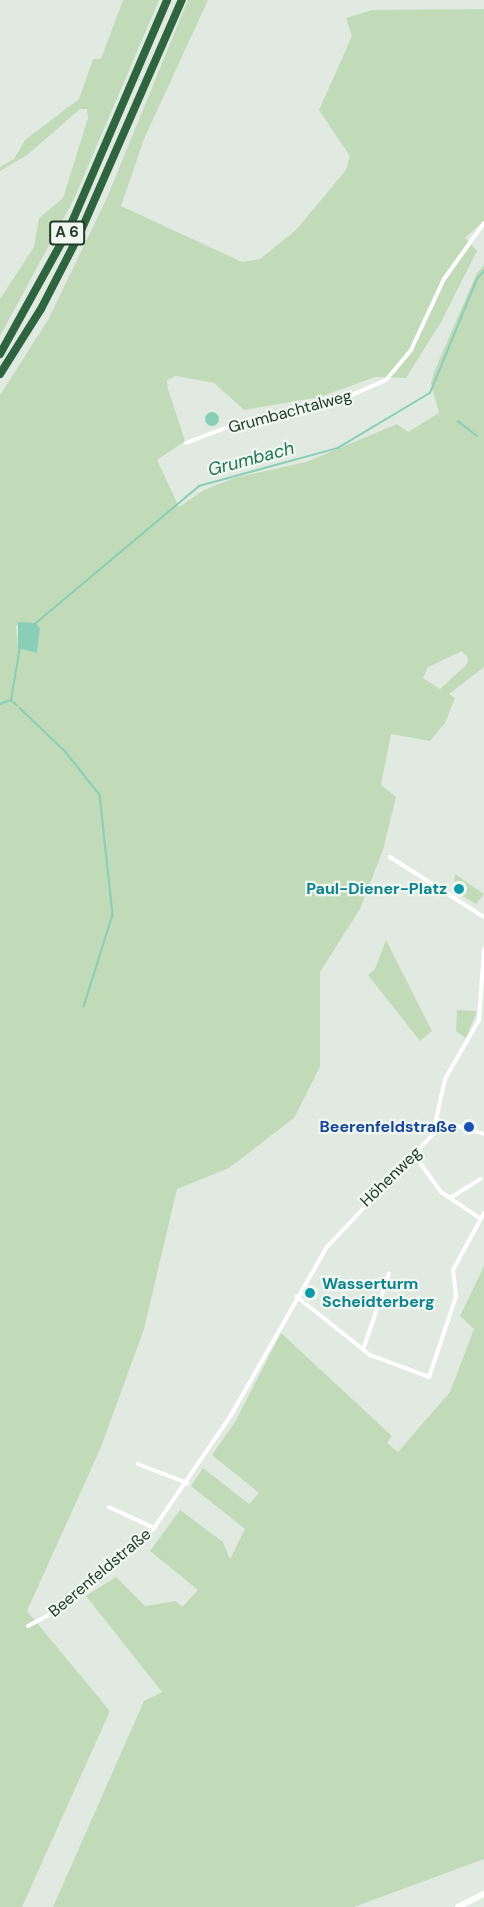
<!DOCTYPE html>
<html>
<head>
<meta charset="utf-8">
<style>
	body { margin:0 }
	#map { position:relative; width:484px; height:1907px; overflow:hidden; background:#e0eae1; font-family:"DM Sans",sans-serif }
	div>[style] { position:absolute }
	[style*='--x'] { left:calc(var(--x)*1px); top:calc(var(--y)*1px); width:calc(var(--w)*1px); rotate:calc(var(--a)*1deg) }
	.green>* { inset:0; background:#c1dbb9 }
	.water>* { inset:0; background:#89ceb6 }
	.round { border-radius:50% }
	.stream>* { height:1.5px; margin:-0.75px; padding:0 0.75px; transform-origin:0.75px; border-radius:0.75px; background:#89ceb6 }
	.street>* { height:4px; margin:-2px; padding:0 2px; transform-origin:2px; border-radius:2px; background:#fff }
	.secondary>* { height:6px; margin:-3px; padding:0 3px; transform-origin:3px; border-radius:3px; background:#fff }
	.highway>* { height:8px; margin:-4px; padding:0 4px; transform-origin:4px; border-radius:4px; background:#2e653f }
	.dots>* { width:16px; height:16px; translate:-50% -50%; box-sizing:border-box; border:3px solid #f0f7f0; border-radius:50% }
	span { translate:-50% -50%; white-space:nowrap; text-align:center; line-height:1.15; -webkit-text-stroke:4.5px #f0f7f0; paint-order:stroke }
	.shield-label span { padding:2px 4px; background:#f0f7f0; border:2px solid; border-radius:4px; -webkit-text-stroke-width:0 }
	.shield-label { font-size:15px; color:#213a27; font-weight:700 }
	.street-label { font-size:16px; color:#213a27 }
	.culture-label { font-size:16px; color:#0d838f; font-weight:700 }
	.right { translate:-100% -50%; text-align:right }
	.left { translate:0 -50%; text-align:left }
	.transit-label { font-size:16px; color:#164399; font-weight:700 }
	.water-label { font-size:18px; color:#1e7457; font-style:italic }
</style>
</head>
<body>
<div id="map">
	<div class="green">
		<i style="clip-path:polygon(123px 0,159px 0,74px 199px,0 336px,0 299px,34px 247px,39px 218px,63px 198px,88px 118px,87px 109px,80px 109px,27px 155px,0 171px,0 167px,14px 159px,25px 140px,79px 99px,93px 59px,101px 59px)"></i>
		<i style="clip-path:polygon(evenodd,188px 0,208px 0,144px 139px,121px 206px,242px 262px,260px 259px,296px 230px,346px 170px,350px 156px,319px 110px,352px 36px,346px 18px,372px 10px,484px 9px,484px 221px,465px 238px,477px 251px,441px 322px,406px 378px,375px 377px,320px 397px,244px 410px,214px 383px,176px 376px,167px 380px,168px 389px,185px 441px,157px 460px,179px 507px,204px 490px,234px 478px,306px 462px,397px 424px,408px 432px,439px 413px,431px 384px,434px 372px,477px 273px,484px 265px,484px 667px,449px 694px,455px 698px,445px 723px,430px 741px,391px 734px,381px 785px,396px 797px,383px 850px,360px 909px,320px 972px,320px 1067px,294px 1118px,229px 1168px,177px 1189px,144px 1329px,101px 1447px,27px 1611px,110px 1711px,22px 1907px,0 1907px,0 395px,48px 320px,106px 200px,188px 0,37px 623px,40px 628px,37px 653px,18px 648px,16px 626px,37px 623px,188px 0,462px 651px,468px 658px,467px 664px,440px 689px,423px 678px,428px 667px,462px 651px)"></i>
		<i style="clip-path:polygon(455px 874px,484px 894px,476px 904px,454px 891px)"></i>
		<i style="clip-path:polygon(386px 940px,432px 1031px,420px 1041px,368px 975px,375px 969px)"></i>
		<i style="clip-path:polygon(457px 1010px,477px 1011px,466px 1038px,456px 1031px)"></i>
		<i style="clip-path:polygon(484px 1266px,484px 1859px,354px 1907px,53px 1907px,144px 1701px,162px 1692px,86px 1596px,116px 1577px,145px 1606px,176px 1601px,182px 1607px,198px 1590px,150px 1551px,180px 1510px,223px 1542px,230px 1559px,245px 1529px,191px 1486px,203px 1468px,249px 1504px,259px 1493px,212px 1455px,235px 1422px,281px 1333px,392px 1436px,387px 1443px,398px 1452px,450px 1392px,474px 1329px,460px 1316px)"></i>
	</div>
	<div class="water">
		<i class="round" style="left:205px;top:412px;width:14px;height:14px"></i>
		<i style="clip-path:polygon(18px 622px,36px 623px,40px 628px,37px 653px,18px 648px)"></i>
	</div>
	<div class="stream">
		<i style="--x:458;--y:421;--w:24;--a:38"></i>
		<i style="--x:36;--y:623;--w:213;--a:-40"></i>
		<i style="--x:199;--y:486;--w:144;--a:-15.3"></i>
		<i style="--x:338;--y:448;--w:107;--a:-30.9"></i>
		<i style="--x:430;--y:393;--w:123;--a:-67.6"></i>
		<i style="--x:477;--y:279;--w:11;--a:-49"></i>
		<i style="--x:11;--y:700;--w:8;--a:40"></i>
		<i style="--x:0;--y:704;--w:12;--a:-20"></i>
		<i style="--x:11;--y:700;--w:54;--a:-80.4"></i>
		<i style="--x:20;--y:708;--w:62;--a:43.7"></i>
		<i style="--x:65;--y:751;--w:56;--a:51.5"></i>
		<i style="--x:100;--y:795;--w:121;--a:83.8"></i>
		<i style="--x:113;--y:915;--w:96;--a:107.5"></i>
	</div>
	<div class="street">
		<i style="--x:186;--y:443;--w:62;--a:-20.8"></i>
		<i style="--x:244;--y:421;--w:89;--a:-11.1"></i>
		<i style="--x:331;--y:404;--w:60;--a:-23.6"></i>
		<i style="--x:386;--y:380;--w:39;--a:-50"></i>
		<i style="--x:411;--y:350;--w:78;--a:-65.1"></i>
		<i style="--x:444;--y:279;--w:69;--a:-54.5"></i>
		<i style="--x:390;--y:857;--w:112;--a:32.6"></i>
		<i style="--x:438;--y:1120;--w:48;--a:16.9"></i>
		<i style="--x:415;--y:1156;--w:44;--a:54.2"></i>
		<i style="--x:441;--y:1192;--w:45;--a:34"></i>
		<i style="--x:450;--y:1198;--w:36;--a:-32"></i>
		<i style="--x:296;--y:1296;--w:95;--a:38.6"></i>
		<i style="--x:370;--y:1355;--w:63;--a:20.4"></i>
		<i style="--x:429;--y:1377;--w:84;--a:-71.4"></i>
		<i style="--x:456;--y:1297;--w:27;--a:-96"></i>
		<i style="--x:453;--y:1270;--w:65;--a:-61.5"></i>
		<i style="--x:363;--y:1350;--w:81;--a:-71.3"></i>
		<i style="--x:138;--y:1464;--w:53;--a:21.2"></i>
		<i style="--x:109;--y:1507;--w:50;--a:25"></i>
		<i style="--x:28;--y:1626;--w:40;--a:-28"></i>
		<i style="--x:63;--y:1607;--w:121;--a:-41"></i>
		<i style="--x:154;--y:1528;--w:137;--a:-55.7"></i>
		<i style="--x:231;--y:1415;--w:193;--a:-60.3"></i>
		<i style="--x:327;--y:1247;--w:155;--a:-46.8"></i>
		<i style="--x:433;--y:1134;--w:56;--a:-77.7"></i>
		<i style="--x:445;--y:1079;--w:68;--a:-60"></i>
		<i style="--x:479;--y:1020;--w:71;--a:-86"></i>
	</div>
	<div class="secondary">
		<i style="--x:458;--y:1907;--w:29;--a:-27"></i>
	</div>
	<div class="highway">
		<i style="--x:0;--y:354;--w:143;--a:-61.1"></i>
		<i style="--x:69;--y:229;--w:249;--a:-66.8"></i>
		<i style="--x:0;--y:374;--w:77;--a:-57.8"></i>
		<i style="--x:41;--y:309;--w:85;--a:-62.8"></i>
		<i style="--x:80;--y:233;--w:254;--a:-66.4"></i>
	</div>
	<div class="dots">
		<i style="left:459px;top:889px;background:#0f9aa8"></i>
		<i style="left:469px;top:1127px;background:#1a4fb4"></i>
		<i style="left:310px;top:1293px;background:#0f9aa8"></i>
	</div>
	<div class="shield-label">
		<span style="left:67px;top:233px">A 6</span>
	</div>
	<div class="street-label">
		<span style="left:290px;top:412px;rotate:-15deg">Grumbachtalweg</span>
		<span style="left:391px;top:1177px;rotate:-44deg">Höhenweg</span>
		<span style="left:100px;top:1573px;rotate:-40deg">Beerenfeldstraße</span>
	</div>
	<div class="culture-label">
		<span class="right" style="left:447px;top:889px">Paul-Diener-Platz</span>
		<span class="left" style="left:322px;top:1293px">Wasserturm<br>Scheidterberg</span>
	</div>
	<div class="transit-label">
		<span class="right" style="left:457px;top:1127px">Beerenfeldstraße</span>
	</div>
	<div class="water-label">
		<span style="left:251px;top:459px;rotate:-15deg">Grumbach</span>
	</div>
</div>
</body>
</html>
